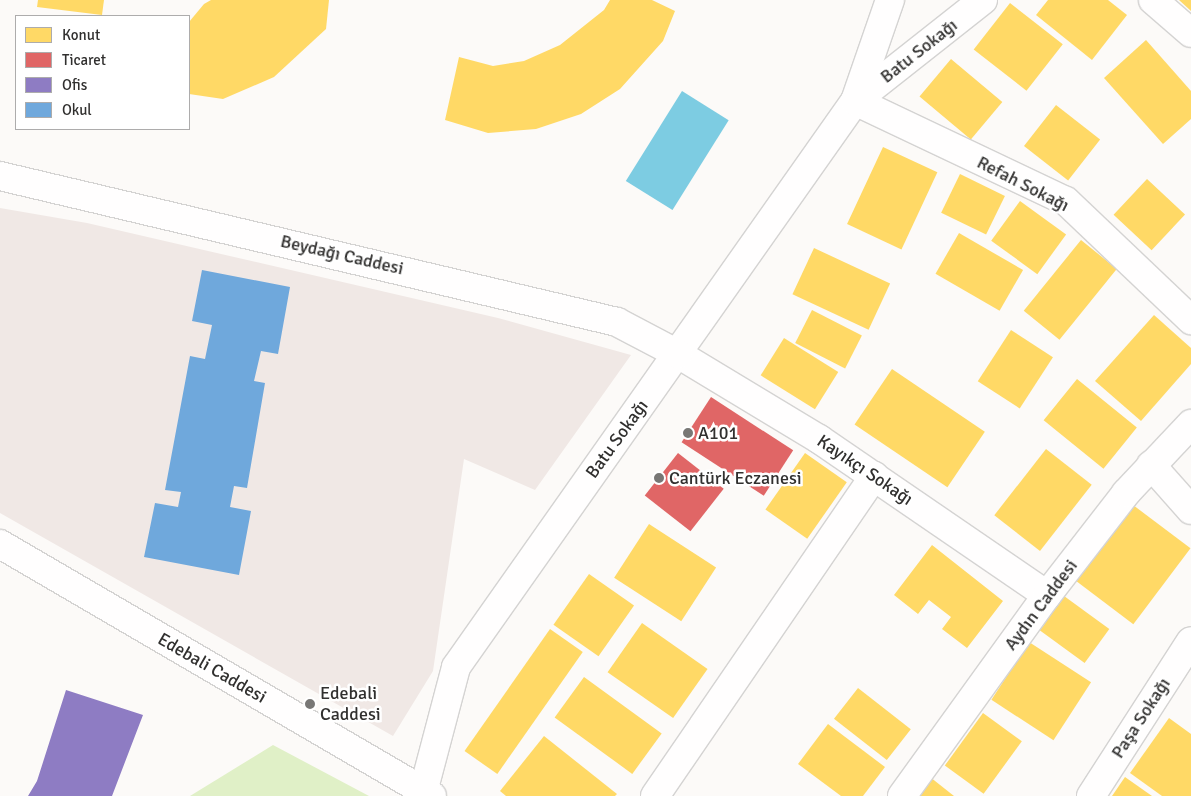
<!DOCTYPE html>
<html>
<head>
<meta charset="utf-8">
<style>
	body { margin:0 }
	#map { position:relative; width:1191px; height:796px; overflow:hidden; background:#fcfaf8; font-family:Signika,sans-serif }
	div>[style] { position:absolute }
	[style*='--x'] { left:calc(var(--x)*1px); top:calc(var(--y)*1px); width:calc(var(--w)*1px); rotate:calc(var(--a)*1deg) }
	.built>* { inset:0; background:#f0e8e5 }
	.green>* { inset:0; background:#e0f0c7 }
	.water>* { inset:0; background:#7dcce2; transform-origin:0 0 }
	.homes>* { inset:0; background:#ffd966; transform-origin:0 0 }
	.shops>* { inset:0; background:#e06666; transform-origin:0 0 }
	.offices>* { inset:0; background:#8e7cc3 }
	.schools>* { inset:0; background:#6fa8dc }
	.roads { filter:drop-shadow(1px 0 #d4d3d2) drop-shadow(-1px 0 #d4d3d2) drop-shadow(0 1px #d4d3d2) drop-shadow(0 -1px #d4d3d2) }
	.minor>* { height:28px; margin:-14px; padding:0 14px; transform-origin:14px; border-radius:14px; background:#fffefe }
	.tertiary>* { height:28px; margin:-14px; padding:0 14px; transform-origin:14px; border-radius:14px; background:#fffefe }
	.dots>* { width:14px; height:14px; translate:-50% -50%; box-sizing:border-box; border:2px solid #fff; border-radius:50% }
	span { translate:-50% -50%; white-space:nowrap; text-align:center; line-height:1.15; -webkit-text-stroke:5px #fff; paint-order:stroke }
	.street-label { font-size:18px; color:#31302f }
	.poi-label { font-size:18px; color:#31302f }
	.left { translate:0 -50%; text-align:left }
	.legend { position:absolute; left:15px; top:15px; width:175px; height:115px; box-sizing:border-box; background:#fff; border:1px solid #adacac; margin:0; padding:6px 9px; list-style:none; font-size:15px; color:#31302f }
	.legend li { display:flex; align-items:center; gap:10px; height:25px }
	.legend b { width:25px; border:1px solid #adacac }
</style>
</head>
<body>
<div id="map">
	<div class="built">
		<i style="clip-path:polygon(0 208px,87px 223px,498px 318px,631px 355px,535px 490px,464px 459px,433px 671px,393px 736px,0 513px)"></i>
	</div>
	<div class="green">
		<i style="clip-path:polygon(273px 745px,369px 796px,190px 796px)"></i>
	</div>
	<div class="water">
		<i style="left:682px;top:91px;width:55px;height:106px;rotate:32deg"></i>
	</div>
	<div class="homes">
		<i style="clip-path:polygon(38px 0,104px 0,102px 15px,37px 7px)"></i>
		<i style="clip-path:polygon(211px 0,329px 0,326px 29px,274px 77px,223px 99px,189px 94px,189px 22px,204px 4px)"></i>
		<i style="clip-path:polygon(610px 0,652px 0,675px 11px,663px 41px,620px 89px,581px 114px,536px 129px,488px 133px,445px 120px,459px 57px,493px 66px,524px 61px,560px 45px,604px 10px)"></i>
		<i style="clip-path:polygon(1048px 0,1108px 0,1127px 15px,1092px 60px,1036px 15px)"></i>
		<i style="clip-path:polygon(1179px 0,1191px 0,1191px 11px)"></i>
		<i style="left:1010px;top:3px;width:67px;height:59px;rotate:38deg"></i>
		<i style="clip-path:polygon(1146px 40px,1191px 91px,1191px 119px,1163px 144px,1104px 78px)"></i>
		<i style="left:951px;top:59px;width:67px;height:49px;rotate:40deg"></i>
		<i style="left:1056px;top:105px;width:56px;height:52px;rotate:38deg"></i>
		<i style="left:883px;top:147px;width:60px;height:85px;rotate:25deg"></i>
		<i style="left:960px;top:174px;width:50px;height:43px;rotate:26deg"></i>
		<i style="left:1147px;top:179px;width:52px;height:49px;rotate:43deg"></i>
		<i style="left:1020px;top:201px;width:57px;height:49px;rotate:36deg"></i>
		<i style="left:959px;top:233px;width:74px;height:47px;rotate:30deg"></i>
		<i style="left:1081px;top:240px;width:46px;height:91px;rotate:39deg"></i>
		<i style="left:814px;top:248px;width:84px;height:51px;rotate:25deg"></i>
		<i style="left:812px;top:310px;width:56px;height:37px;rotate:27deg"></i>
		<i style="clip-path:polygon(1154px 315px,1191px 348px,1191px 364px,1141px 421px,1095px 381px)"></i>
		<i style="left:1011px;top:330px;width:50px;height:61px;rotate:33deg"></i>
		<i style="left:784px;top:338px;width:64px;height:44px;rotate:32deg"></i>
		<i style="left:892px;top:369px;width:112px;height:67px;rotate:34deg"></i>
		<i style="left:1077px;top:379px;width:77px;height:53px;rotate:39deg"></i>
		<i style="left:1046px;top:449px;width:58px;height:84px;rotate:38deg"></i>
		<i style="left:805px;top:453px;width:51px;height:69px;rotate:35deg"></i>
		<i style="left:1133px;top:505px;width:72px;height:95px;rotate:37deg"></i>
		<i style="left:649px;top:524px;width:80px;height:64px;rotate:33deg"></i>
		<i style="clip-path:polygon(932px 545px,1003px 601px,967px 648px,942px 629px,951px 617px,929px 600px,918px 614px,894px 595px)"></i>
		<i style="left:589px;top:574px;width:55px;height:62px;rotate:35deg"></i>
		<i style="left:1064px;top:596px;width:56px;height:42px;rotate:36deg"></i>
		<i style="left:642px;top:623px;width:80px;height:60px;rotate:35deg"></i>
		<i style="left:550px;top:629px;width:40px;height:149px;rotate:35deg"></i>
		<i style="left:1029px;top:642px;width:74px;height:69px;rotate:33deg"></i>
		<i style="left:584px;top:677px;width:96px;height:50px;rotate:36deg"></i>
		<i style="left:858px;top:688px;width:67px;height:39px;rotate:38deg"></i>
		<i style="left:983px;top:713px;width:48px;height:65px;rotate:36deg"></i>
		<i style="clip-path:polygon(1169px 718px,1191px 734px,1191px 796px,1162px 796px,1130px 773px)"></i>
		<i style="clip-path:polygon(828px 724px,885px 767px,863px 796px,841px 796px,798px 764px)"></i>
		<i style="clip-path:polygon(544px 736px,617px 794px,615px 796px,506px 796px,500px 791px)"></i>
		<i style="clip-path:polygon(930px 777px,954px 796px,915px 796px)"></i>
		<i style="clip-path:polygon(1125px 777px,1152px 796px,1112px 796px)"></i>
	</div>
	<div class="shops">
		<i style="left:711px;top:397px;width:98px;height:54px;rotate:33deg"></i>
		<i style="left:678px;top:453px;width:58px;height:54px;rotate:38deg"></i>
	</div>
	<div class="offices">
		<i style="clip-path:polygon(66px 690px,143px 715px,112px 796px,28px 796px,37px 781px)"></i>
	</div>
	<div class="schools">
		<i style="clip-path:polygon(202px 270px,290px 287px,278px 354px,261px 351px,254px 381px,265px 383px,247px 488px,234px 486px,230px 507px,251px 511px,239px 575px,144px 557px,155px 503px,178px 507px,181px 492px,165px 490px,190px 356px,205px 359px,212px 325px,192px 321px)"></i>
	</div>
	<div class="roads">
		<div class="minor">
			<i style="--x:983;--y:0;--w:163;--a:141.7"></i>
			<i style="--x:855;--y:101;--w:233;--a:25.4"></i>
			<i style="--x:1066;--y:201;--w:173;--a:43.6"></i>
			<i style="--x:1153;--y:0;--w:50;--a:41"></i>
			<i style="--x:678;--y:354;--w:165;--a:31.1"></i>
			<i style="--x:819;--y:439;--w:276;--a:34.4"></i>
			<i style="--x:1151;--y:465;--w:60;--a:48.4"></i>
			<i style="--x:422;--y:796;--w:133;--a:-75.2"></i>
			<i style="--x:456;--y:667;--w:693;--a:-54.82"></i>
			<i style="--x:855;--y:101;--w:107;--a:-70.9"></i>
			<i style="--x:655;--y:796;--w:388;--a:-55.6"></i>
			<i style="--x:902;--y:796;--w:248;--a:-54.2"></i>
			<i style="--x:1047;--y:595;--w:129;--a:-52.2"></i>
			<i style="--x:1126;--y:493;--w:95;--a:-46.7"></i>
			<i style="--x:1091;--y:796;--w:184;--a:-57.2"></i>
		</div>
		<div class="tertiary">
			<i style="--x:0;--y:176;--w:634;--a:13.31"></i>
			<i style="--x:617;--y:322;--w:69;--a:27.7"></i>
			<i style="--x:0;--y:544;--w:500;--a:30.26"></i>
		</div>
	</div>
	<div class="dots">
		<i style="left:688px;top:433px;background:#787775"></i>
		<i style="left:659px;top:478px;background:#787775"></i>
		<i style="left:310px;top:704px;background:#787775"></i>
	</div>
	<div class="street-label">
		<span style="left:919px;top:51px;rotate:-38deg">Batu Sokağı</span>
		<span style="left:1023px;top:184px;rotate:27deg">Refah Sokağı</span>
		<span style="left:342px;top:255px;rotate:13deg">Beydağı Caddesi</span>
		<span style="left:617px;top:439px;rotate:-54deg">Batu Sokağı</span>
		<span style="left:865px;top:470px;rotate:34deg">Kayıkçı Sokağı</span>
		<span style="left:1041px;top:605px;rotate:-53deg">Aydın Caddesi</span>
		<span style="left:212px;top:668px;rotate:30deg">Edebali Caddesi</span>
		<span style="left:1141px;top:718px;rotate:-57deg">Paşa Sokağı</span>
	</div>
	<div class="poi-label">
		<span class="left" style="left:698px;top:433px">A101</span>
		<span class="left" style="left:669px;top:478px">Cantürk Eczanesi</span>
		<span class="left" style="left:320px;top:704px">Edebali̇<br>Caddesi̇</span>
	</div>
	<ul class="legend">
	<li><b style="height:14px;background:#ffd966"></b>Konut</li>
	<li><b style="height:14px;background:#e06666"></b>Ticaret</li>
	<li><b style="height:14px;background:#8e7cc3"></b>Ofis</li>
	<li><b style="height:14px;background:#6fa8dc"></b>Okul</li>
	</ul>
</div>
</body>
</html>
